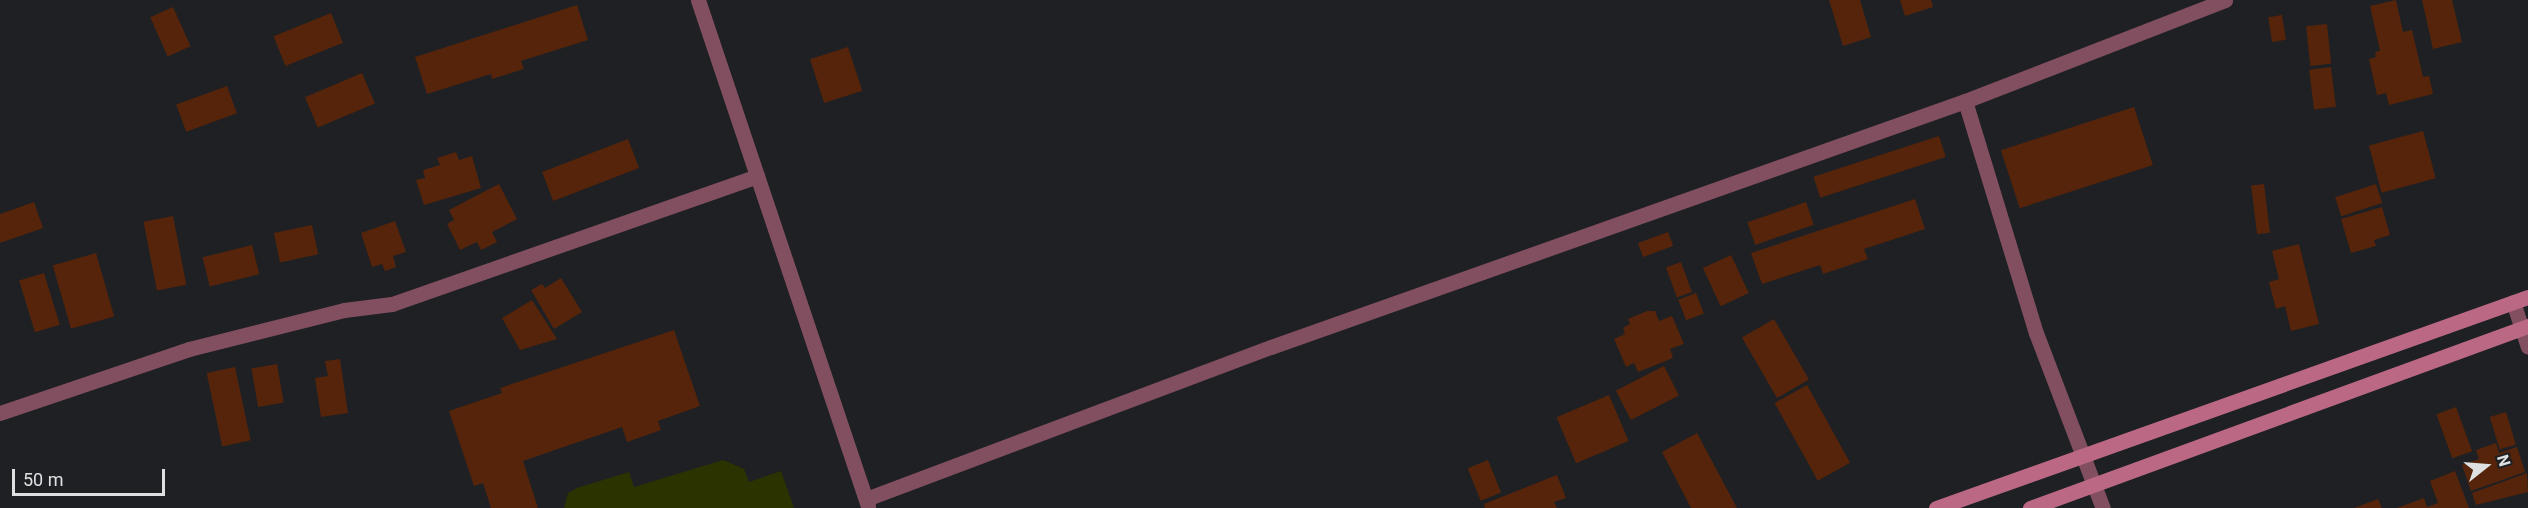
<!DOCTYPE html>
<html>
<head>
<meta charset="utf-8">
<style>
	body { margin:0 }
	#map { position:relative; width:2528px; height:508px; overflow:hidden; background:#1e2023; font-family:Roboto,sans-serif }
	div>[style] { position:absolute }
	[style*='--x'] { left:calc(var(--x)*1px); top:calc(var(--y)*1px); width:calc(var(--w)*1px); rotate:calc(var(--a)*1deg) }
	.green>* { inset:0; background:#2b3301 }
	.building>* { inset:0; background:#55240b; transform-origin:0 0 }
	.street>* { height:15px; margin:-7.5px; padding:0 7.5px; transform-origin:7.5px; border-radius:7.5px; background:#824f60 }
	.secondary>* { height:15px; margin:-7.5px; padding:0 7.5px; transform-origin:7.5px; border-radius:7.5px; background:#ba6884 }
	span { translate:-50% -50%; white-space:nowrap; text-align:center; line-height:1.15; -webkit-text-stroke:4.5px #1e2023; paint-order:stroke }
	.north { position:absolute; left:2456px; top:436px; width:60px; height:60px; -webkit-text-stroke:4px #1e2023; paint-order:stroke; rotate:73deg; font-size:16px; font-weight:700; line-height:24px; text-align:center; color:#dee0e1 }
	.north::after { content:''; display:block; margin:auto; width:21px; height:27px; background:#dee0e1; clip-path:polygon(50% 0,100% 100%,50% 72%,0 100%) }
	.scale { position:absolute; left:12px; top:469px; width:153px; height:27px; box-sizing:border-box; border:3px solid #dee0e1; border-top:0; padding-left:8px; font-size:18px; line-height:21px; white-space:nowrap; color:#dee0e1; -webkit-text-stroke:4px #1e2023; paint-order:stroke }
</style>
</head>
<body>
<div id="map">
	<div class="green">
		<i style="clip-path:polygon(723px 460px,744px 469px,749px 482px,781px 471px,794px 508px,564px 508px,568px 493px,577px 488px,629px 472px,634px 487px)"></i>
	</div>
	<div class="building">
		<i style="clip-path:polygon(1829px 0,1860px 0,1871px 37px,1843px 46px)"></i>
		<i style="clip-path:polygon(1900px 0,1931px 0,1933px 7px,1905px 16px)"></i>
		<i style="clip-path:polygon(2396px 0,2403px 32px,2412px 30px,2423px 77px,2429px 76px,2433px 94px,2389px 105px,2386px 93px,2377px 95px,2369px 59px,2376px 57px,2375px 52px,2380px 51px,2370px 6px)"></i>
		<i style="clip-path:polygon(2422px 0,2452px 0,2462px 42px,2433px 49px)"></i>
		<i style="clip-path:polygon(577px 5px,588px 40px,521px 61px,524px 69px,492px 79px,491px 74px,427px 94px,415px 57px)"></i>
		<i style="left:173px;top:7px;width:43px;height:25px;rotate:66deg"></i>
		<i style="left:331px;top:13px;width:32px;height:62px;rotate:68deg"></i>
		<i style="left:2282px;top:15px;width:25px;height:14px;rotate:81deg"></i>
		<i style="left:2327px;top:24px;width:40px;height:21px;rotate:84deg"></i>
		<i style="left:848px;top:47px;width:46px;height:40px;rotate:72deg"></i>
		<i style="left:2331px;top:67px;width:40px;height:22px;rotate:83deg"></i>
		<i style="left:362px;top:73px;width:33px;height:62px;rotate:67deg"></i>
		<i style="left:227px;top:86px;width:29px;height:54px;rotate:70deg"></i>
		<i style="left:2134px;top:107px;width:61px;height:140px;rotate:72deg"></i>
		<i style="left:2423px;top:131px;width:49px;height:56px;rotate:75deg"></i>
		<i style="left:1939px;top:136px;width:22px;height:132px;rotate:72deg"></i>
		<i style="left:628px;top:139px;width:31px;height:92px;rotate:69deg"></i>
		<i style="clip-path:polygon(456px 152px,459px 160px,472px 156px,481px 188px,424px 205px,416px 180px,425px 178px,423px 170px,440px 165px,437px 158px)"></i>
		<i style="clip-path:polygon(499px 184px,517px 219px,492px 232px,497px 242px,481px 250px,477px 242px,460px 250px,447px 224px,454px 220px,449px 210px)"></i>
		<i style="left:2264px;top:184px;width:49px;height:13px;rotate:83deg"></i>
		<i style="left:2376px;top:184px;width:20px;height:43px;rotate:72deg"></i>
		<i style="clip-path:polygon(1915px 199px,1925px 229px,1864px 249px,1868px 259px,1823px 274px,1820px 265px,1762px 284px,1751px 253px)"></i>
		<i style="clip-path:polygon(34px 202px,43px 228px,0 243px,0 214px)"></i>
		<i style="left:1806px;top:202px;width:24px;height:62px;rotate:71deg"></i>
		<i style="clip-path:polygon(2382px 207px,2390px 235px,2374px 240px,2376px 246px,2351px 253px,2341px 219px)"></i>
		<i style="left:173px;top:216px;width:70px;height:30px;rotate:79deg"></i>
		<i style="clip-path:polygon(395px 221px,406px 252px,393px 256px,396px 267px,385px 271px,382px 264px,372px 267px,361px 233px)"></i>
		<i style="left:312px;top:225px;width:30px;height:39px;rotate:78deg"></i>
		<i style="left:1668px;top:232px;width:15px;height:32px;rotate:70deg"></i>
		<i style="clip-path:polygon(2299px 244px,2319px 324px,2291px 331px,2285px 306px,2276px 309px,2269px 282px,2279px 279px,2272px 251px)"></i>
		<i style="left:252px;top:245px;width:30px;height:51px;rotate:76deg"></i>
		<i style="left:96px;top:253px;width:66px;height:45px;rotate:74deg"></i>
		<i style="left:1731px;top:255px;width:42px;height:31px;rotate:65deg"></i>
		<i style="left:1681px;top:262px;width:32px;height:16px;rotate:70deg"></i>
		<i style="left:44px;top:273px;width:54px;height:26px;rotate:73deg"></i>
		<i style="clip-path:polygon(561px 278px,582px 312px,554px 329px,531px 290px,542px 284px,545px 288px)"></i>
		<i style="left:1696px;top:293px;width:22px;height:19px;rotate:69deg"></i>
		<i style="clip-path:polygon(532px 300px,557px 339px,520px 350px,502px 318px)"></i>
		<i style="clip-path:polygon(1647px 311px,1655px 311px,1659px 321px,1672px 316px,1684px 344px,1670px 349px,1673px 358px,1638px 372px,1634px 363px,1626px 367px,1614px 339px,1625px 334px,1623px 328px,1630px 324px,1628px 319px)"></i>
		<i style="left:1774px;top:319px;width:70px;height:37px;rotate:60deg"></i>
		<i style="clip-path:polygon(674px 330px,700px 406px,658px 421px,661px 430px,627px 442px,622px 427px,523px 461px,538px 508px,491px 508px,483px 483px,474px 486px,449px 411px,502px 393px,500px 388px)"></i>
		<i style="clip-path:polygon(340px 359px,348px 413px,321px 417px,315px 378px,328px 376px,325px 361px)"></i>
		<i style="left:277px;top:364px;width:39px;height:26px;rotate:80deg"></i>
		<i style="left:1664px;top:366px;width:33px;height:54px;rotate:63deg"></i>
		<i style="left:235px;top:367px;width:75px;height:29px;rotate:78deg"></i>
		<i style="left:1807px;top:385px;width:89px;height:37px;rotate:61deg"></i>
		<i style="left:1609px;top:395px;width:50px;height:57px;rotate:67deg"></i>
		<i style="left:2456px;top:407px;width:47px;height:21px;rotate:70deg"></i>
		<i style="left:2506px;top:412px;width:34px;height:17px;rotate:73deg"></i>
		<i style="clip-path:polygon(1697px 433px,1737px 508px,1691px 508px,1662px 452px)"></i>
		<i style="clip-path:polygon(2496px 443px,2499px 453px,2517px 447px,2525px 472px,2471px 491px,2462px 465px,2479px 459px,2476px 450px)"></i>
		<i style="left:1488px;top:460px;width:35px;height:22px;rotate:68deg"></i>
		<i style="clip-path:polygon(2455px 471px,2469px 508px,2397px 508px,2424px 498px,2427px 507px,2438px 503px,2430px 481px)"></i>
		<i style="clip-path:polygon(2527px 473px,2528px 492px,2476px 505px,2472px 493px)"></i>
		<i style="clip-path:polygon(1557px 475px,1566px 498px,1554px 502px,1557px 508px,1485px 508px,1484px 504px)"></i>
		<i style="clip-path:polygon(2378px 499px,2382px 508px,2354px 508px)"></i>
	</div>
	<div class="street">
		<i style="--x:698;--y:0;--w:534;--a:71.43"></i>
		<i style="--x:1965;--y:101;--w:243;--a:73"></i>
		<i style="--x:2036;--y:333;--w:187;--a:69.1"></i>
		<i style="--x:2513;--y:302;--w:47;--a:71.6"></i>
		<i style="--x:0;--y:413;--w:200;--a:-18.7"></i>
		<i style="--x:189;--y:349;--w:160;--a:-14.1"></i>
		<i style="--x:344;--y:310;--w:48;--a:-7.1"></i>
		<i style="--x:392;--y:304;--w:387;--a:-19.3"></i>
		<i style="--x:866;--y:499;--w:433;--a:-20.6"></i>
		<i style="--x:1271;--y:347;--w:736;--a:-19.52"></i>
		<i style="--x:1965;--y:101;--w:279;--a:-21.2"></i>
	</div>
	<div class="secondary">
		<i style="--x:1936;--y:508;--w:628;--a:-19.62"></i>
		<i style="--x:2030;--y:508;--w:530;--a:-20.08"></i>
	</div>
	<div class="north">N</div>
	<div class="scale">50 m</div>
</div>
</body>
</html>
